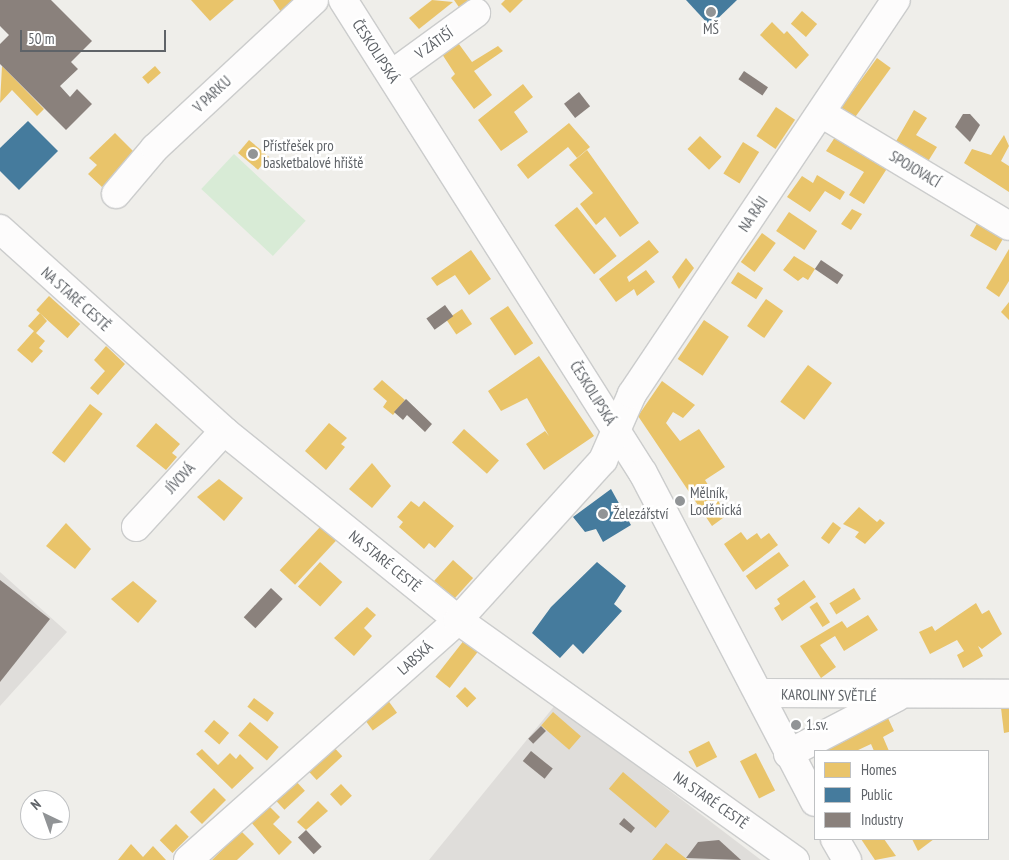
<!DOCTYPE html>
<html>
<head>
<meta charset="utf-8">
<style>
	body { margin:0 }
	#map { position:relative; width:1009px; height:860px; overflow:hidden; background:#efeeea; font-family:"PT Sans Narrow",sans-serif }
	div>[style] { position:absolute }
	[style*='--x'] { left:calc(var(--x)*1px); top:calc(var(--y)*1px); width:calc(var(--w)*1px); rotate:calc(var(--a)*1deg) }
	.industrial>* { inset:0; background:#dfddda }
	.green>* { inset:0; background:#d8ebd6; transform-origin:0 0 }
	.homes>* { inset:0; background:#e9c46a; transform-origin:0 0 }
	.public>* { inset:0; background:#457b9d }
	.industry>* { inset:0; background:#8a817c; transform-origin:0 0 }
	.roads { filter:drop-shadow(1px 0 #cbcccc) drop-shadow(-1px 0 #cbcccc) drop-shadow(0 1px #cbcccc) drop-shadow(0 -1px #cbcccc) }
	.minor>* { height:28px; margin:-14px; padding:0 14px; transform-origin:14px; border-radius:14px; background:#fdfcfc }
	.dots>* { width:14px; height:14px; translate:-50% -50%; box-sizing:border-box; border:2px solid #fff; border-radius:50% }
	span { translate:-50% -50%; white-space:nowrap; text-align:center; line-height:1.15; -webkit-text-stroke:5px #fff; paint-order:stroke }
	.poi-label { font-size:15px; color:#5f6368 }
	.left { translate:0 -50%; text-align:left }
	.street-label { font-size:15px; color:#5f6368 }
	.legend { position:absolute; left:814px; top:750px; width:175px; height:90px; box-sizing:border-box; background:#fff; border:1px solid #bfc1c3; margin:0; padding:6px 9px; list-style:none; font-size:15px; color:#5f6368 }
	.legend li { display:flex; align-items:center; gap:10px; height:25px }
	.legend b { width:25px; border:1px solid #bfc1c3 }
	.north { position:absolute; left:20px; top:790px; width:50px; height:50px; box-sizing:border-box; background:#fff; border:1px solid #bfc1c3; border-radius:50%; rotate:318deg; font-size:14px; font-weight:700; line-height:20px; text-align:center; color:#5f6368 }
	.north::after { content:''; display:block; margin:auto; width:18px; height:22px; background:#919496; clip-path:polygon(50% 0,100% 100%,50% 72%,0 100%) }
	.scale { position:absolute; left:20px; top:30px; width:146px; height:22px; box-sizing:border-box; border:2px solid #5f6368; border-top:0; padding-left:6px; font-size:15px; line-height:18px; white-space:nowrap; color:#5f6368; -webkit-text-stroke:4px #fff; paint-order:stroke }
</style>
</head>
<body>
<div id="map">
	<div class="industrial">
		<i style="clip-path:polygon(0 572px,67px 632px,0 706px)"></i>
		<i style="clip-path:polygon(556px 704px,761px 860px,429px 860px)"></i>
	</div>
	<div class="green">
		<i style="left:234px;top:154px;width:98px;height:48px;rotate:43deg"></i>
	</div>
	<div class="homes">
		<i style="clip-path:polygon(191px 0,234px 0,210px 21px)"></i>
		<i style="clip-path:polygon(273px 0,293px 0,281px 12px)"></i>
		<i style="clip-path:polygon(432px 0,453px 2px,419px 29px,409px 18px)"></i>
		<i style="clip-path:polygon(454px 0,472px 0,476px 5px,465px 16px)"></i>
		<i style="clip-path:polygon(505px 0,523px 0,510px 13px,501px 4px)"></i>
		<i style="left:802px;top:11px;width:20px;height:17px;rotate:41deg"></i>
		<i style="clip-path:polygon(772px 22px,784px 34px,787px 31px,809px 55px,796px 69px,760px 35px)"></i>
		<i style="clip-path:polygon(456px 40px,472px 62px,498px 46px,503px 51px,474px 71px,492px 95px,474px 109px,451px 78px,455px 74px,440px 51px)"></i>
		<i style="left:877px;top:58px;width:17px;height:62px;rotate:36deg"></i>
		<i style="clip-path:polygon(2px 66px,44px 109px,37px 116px,12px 90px,0 103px)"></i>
		<i style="left:155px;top:66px;width:9px;height:17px;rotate:49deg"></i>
		<i style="clip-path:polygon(523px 84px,533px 97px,514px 112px,528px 132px,501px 151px,478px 120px)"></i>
		<i style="left:776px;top:107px;width:23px;height:35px;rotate:34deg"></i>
		<i style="clip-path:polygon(914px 110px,927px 118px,916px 135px,937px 147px,927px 163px,895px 143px)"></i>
		<i style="clip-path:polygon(569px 123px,590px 147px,577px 158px,568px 147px,528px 179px,517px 165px)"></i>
		<i style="clip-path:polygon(115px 133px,136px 154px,102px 187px,88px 174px,97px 165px,89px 158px)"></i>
		<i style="clip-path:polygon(837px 134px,888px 167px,864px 204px,849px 195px,864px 172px,826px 151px)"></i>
		<i style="clip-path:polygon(1004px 135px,1009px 146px,1001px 161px,1009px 166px,1009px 192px,964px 163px,972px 149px,991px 155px)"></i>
		<i style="left:700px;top:136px;width:30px;height:18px;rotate:44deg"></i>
		<i style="left:249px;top:140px;width:26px;height:17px;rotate:40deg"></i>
		<i style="left:743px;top:142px;width:19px;height:37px;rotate:32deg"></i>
		<i style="clip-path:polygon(587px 150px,639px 223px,620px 237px,605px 217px,596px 225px,580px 204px,593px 193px,569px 165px)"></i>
		<i style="clip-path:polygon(817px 175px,845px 192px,840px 200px,825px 191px,810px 212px,787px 197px,802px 176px,813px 183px)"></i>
		<i style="left:577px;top:207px;width:63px;height:29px;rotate:51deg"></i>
		<i style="clip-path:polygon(852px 209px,862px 214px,851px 230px,841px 224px)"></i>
		<i style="left:789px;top:212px;width:34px;height:23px;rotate:34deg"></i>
		<i style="left:978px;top:222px;width:30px;height:16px;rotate:30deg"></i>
		<i style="left:762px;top:233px;width:17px;height:36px;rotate:36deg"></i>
		<i style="clip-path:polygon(649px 240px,659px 252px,627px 277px,629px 282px,646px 270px,655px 282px,637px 296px,634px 289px,616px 302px,599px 279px)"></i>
		<i style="clip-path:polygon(1009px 249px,1009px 281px,999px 297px,986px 288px)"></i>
		<i style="clip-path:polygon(471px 250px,491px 279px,469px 295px,455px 275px,437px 286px,431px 278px)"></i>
		<i style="clip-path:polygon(794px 256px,815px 269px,808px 280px,803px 277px,798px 281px,783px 270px)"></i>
		<i style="clip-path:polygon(686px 258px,694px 268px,679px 289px,672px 277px)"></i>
		<i style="left:738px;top:272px;width:30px;height:13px;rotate:33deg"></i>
		<i style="left:49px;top:296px;width:42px;height:19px;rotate:42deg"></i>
		<i style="left:766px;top:299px;width:21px;height:33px;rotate:35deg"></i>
		<i style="clip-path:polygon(1009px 302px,1009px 320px,1001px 312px)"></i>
		<i style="left:508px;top:306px;width:45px;height:22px;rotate:56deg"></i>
		<i style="left:462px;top:309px;width:18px;height:19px;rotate:56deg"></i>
		<i style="clip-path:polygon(40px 313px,47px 321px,36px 333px,45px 341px,39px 348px,43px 351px,32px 363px,17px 350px,34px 331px,28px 326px)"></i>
		<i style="left:704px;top:320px;width:30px;height:47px;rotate:34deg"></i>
		<i style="clip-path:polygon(106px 346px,125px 364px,98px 395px,90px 388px,105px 371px,94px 360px)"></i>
		<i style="clip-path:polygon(539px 356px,594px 436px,544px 470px,526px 444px,545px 431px,549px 436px,527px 398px,501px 411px,488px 391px)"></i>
		<i style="left:808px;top:365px;width:30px;height:46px;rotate:37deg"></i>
		<i style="clip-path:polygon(382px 380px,405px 400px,393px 415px,383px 407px,387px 401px,373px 389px)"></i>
		<i style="clip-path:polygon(662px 381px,695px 405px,683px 418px,673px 412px,666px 423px,680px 441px,699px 429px,725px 467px,705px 480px,727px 515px,712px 526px,638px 416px)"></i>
		<i style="left:90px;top:404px;width:16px;height:62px;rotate:38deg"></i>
		<i style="clip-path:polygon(156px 423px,180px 444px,172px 453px,177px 457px,166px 470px,136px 446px)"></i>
		<i style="clip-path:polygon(329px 423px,347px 438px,341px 444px,345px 447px,326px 470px,305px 451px)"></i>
		<i style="left:464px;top:429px;width:47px;height:18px;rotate:42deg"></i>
		<i style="clip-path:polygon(372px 463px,391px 486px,372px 508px,349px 489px)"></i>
		<i style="clip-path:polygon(219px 479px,243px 498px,224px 521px,197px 497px)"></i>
		<i style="clip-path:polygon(411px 501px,419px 507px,424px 501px,454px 526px,435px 548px,429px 543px,424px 549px,399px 527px,403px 522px,397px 517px)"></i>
		<i style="clip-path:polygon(859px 507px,877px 522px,880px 519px,885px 523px,865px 544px,855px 537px,859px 532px,843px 524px)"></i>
		<i style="left:833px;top:522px;width:10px;height:20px;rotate:37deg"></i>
		<i style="clip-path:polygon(66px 523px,91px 549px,75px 569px,46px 546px)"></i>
		<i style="left:322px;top:525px;width:21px;height:62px;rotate:43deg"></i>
		<i style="clip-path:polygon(741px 532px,747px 540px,757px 533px,761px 539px,769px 533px,778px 545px,743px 572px,724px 544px)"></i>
		<i style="left:779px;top:552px;width:17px;height:41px;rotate:54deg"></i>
		<i style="left:453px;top:560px;width:27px;height:28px;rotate:42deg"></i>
		<i style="left:320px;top:562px;width:30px;height:33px;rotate:42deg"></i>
		<i style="clip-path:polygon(804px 580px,816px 597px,782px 621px,774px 608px,780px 604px,777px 599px)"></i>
		<i style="clip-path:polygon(133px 581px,157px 601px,138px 623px,111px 599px)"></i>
		<i style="left:854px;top:588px;width:13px;height:29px;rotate:58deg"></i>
		<i style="left:817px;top:602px;width:24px;height:9px;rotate:57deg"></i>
		<i style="clip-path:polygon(976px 603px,982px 614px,989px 610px,1002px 634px,982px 649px,978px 646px,983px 656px,963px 668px,957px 655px,964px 651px,957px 640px,930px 654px,919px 632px,932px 626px,935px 631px)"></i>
		<i style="clip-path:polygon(367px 607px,376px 615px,364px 628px,372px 636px,354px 656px,334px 638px)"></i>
		<i style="clip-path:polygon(868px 615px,878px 630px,844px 651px,835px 636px,820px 645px,836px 667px,821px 678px,800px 646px,842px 621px,847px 628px)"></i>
		<i style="left:465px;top:639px;width:18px;height:48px;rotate:38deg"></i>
		<i style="left:465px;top:687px;width:16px;height:13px;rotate:45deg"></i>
		<i style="left:254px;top:698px;width:25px;height:11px;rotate:37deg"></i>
		<i style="left:387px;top:699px;width:17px;height:30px;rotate:54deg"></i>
		<i style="clip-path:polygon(1009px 707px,1009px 732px,1004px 733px,1001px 708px)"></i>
		<i style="left:553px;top:712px;width:37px;height:18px;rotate:41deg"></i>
		<i style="clip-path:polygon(887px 716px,894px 731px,883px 737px,889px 751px,874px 751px,871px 744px,856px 751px,816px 751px)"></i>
		<i style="left:214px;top:720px;width:20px;height:15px;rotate:41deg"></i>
		<i style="left:250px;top:722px;width:38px;height:18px;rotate:41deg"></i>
		<i style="left:709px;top:741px;width:18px;height:23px;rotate:63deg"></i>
		<i style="left:330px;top:743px;width:18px;height:35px;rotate:47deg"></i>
		<i style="clip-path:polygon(202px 749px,218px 765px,230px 753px,236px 759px,240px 754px,254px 768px,232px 789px,196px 754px)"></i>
		<i style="left:756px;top:753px;width:42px;height:18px;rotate:63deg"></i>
		<i style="left:623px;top:772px;width:61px;height:22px;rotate:40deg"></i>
		<i style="left:294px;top:779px;width:16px;height:28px;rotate:47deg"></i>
		<i style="left:341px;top:784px;width:16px;height:15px;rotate:47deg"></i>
		<i style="left:214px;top:788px;width:17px;height:34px;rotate:45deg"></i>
		<i style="clip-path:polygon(318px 801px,328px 811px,306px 830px,297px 822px)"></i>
		<i style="clip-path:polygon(268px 805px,280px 817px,273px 824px,292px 842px,279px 855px,251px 822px)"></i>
		<i style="left:176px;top:824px;width:18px;height:23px;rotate:45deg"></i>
		<i style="clip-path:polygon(241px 831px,254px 844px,237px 860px,212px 860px)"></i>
		<i style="clip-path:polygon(861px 839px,884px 839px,896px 856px,875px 860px)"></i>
		<i style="clip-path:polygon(912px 839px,934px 839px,918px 851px)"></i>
		<i style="clip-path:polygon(666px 843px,688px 860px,652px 860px)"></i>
		<i style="clip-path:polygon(131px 844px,143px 857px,153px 846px,166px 860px,118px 860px)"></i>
	</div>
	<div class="public">
		<i style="clip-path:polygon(686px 0,737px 0,710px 26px)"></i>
		<i style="clip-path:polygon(28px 121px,58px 151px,19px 190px,0 171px,0 148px)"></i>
		<i style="clip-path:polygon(611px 489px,631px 525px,603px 542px,596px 529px,585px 532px,573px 517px)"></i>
		<i style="clip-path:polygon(597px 562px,626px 586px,614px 604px,622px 611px,583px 654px,573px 644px,560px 658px,532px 633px,551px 607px)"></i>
	</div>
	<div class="industry">
		<i style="clip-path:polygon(0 0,51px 0,92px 41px,71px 62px,78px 69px,60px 86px,70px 97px,77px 89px,92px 104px,66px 130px,0 64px,0 44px,9px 35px,0 26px)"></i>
		<i style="left:744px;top:71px;width:29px;height:10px;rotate:34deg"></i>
		<i style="left:579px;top:92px;width:18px;height:19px;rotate:52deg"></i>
		<i style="clip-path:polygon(963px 114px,970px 114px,980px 125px,970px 142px,955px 127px)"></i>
		<i style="left:821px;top:260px;width:27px;height:11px;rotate:34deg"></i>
		<i style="left:445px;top:305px;width:14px;height:23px;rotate:54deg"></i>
		<i style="clip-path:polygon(406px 399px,432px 424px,425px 432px,407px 415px,403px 420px,394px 412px)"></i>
		<i style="clip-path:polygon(0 580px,50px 619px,0 682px)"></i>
		<i style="left:271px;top:588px;width:16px;height:40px;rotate:43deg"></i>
		<i style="left:541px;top:726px;width:7px;height:18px;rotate:45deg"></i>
		<i style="left:531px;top:751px;width:28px;height:13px;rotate:39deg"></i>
		<i style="clip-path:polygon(624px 818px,635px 828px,631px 833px,619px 824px)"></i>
		<i style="left:306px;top:830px;width:23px;height:11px;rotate:47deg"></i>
		<i style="clip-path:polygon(719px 840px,741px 860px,686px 858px,698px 842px)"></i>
	</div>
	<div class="roads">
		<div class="minor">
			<i style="--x:343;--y:0;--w:560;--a:57.62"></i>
			<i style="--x:643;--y:473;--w:371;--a:62.4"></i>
			<i style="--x:392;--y:74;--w:104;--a:-36"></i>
			<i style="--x:821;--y:113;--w:219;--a:31"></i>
			<i style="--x:116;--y:194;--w:60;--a:-49.7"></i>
			<i style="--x:155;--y:148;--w:217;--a:-42.9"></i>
			<i style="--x:0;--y:229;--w:302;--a:42"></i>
			<i style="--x:224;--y:431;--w:301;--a:38.9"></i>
			<i style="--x:458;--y:620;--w:414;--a:35.5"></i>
			<i style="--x:136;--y:527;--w:130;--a:-47.5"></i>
			<i style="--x:759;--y:693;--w:250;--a:0.2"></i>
			<i style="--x:788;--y:754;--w:123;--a:-27.6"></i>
			<i style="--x:835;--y:839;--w:24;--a:60"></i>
			<i style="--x:188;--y:860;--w:361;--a:-41.6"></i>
			<i style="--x:458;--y:620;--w:216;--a:-47.8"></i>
			<i style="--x:603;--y:460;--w:72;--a:-66.3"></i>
			<i style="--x:632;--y:394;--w:474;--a:-56.2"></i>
		</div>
	</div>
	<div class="dots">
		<i style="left:711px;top:12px;background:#919496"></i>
		<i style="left:253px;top:154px;background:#919496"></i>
		<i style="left:680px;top:501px;background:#919496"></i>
		<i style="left:603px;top:514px;background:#919496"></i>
		<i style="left:796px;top:725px;background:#919496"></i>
	</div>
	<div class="poi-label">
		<span style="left:711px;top:29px">MŠ</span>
		<span class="left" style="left:263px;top:154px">Přístřešek pro<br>basketbalové hřiště</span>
		<span class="left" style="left:690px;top:501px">Mělník,<br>Loděnická</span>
		<span class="left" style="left:613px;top:514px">Železářství</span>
		<span class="left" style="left:806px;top:725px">1.sv.</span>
	</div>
	<div class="street-label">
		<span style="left:434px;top:43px;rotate:-35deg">V ZÁTIŠÍ</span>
		<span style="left:376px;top:51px;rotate:57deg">ČESKOLIPSKÁ</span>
		<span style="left:212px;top:94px;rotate:-43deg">V PARKU</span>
		<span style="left:915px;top:169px;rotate:31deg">SPOJOVACÍ</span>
		<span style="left:753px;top:214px;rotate:-56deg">NA RÁJI</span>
		<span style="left:76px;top:299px;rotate:42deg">NA STARÉ CESTĚ</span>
		<span style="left:593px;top:393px;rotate:58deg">ČESKOLIPSKÁ</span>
		<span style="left:180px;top:478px;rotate:-47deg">JÍVOVÁ</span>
		<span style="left:385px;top:561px;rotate:39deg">NA STARÉ CESTĚ</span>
		<span style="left:415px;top:658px;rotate:-42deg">LABSKÁ</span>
		<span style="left:829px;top:695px;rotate:1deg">KAROLINY SVĚTLÉ</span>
		<span style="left:711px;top:800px;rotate:35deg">NA STARÉ CESTĚ</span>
	</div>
	<ul class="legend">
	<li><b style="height:14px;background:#e9c46a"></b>Homes</li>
	<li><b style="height:14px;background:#457b9d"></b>Public</li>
	<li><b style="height:14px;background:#8a817c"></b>Industry</li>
	</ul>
	<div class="north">N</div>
	<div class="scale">50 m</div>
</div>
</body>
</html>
